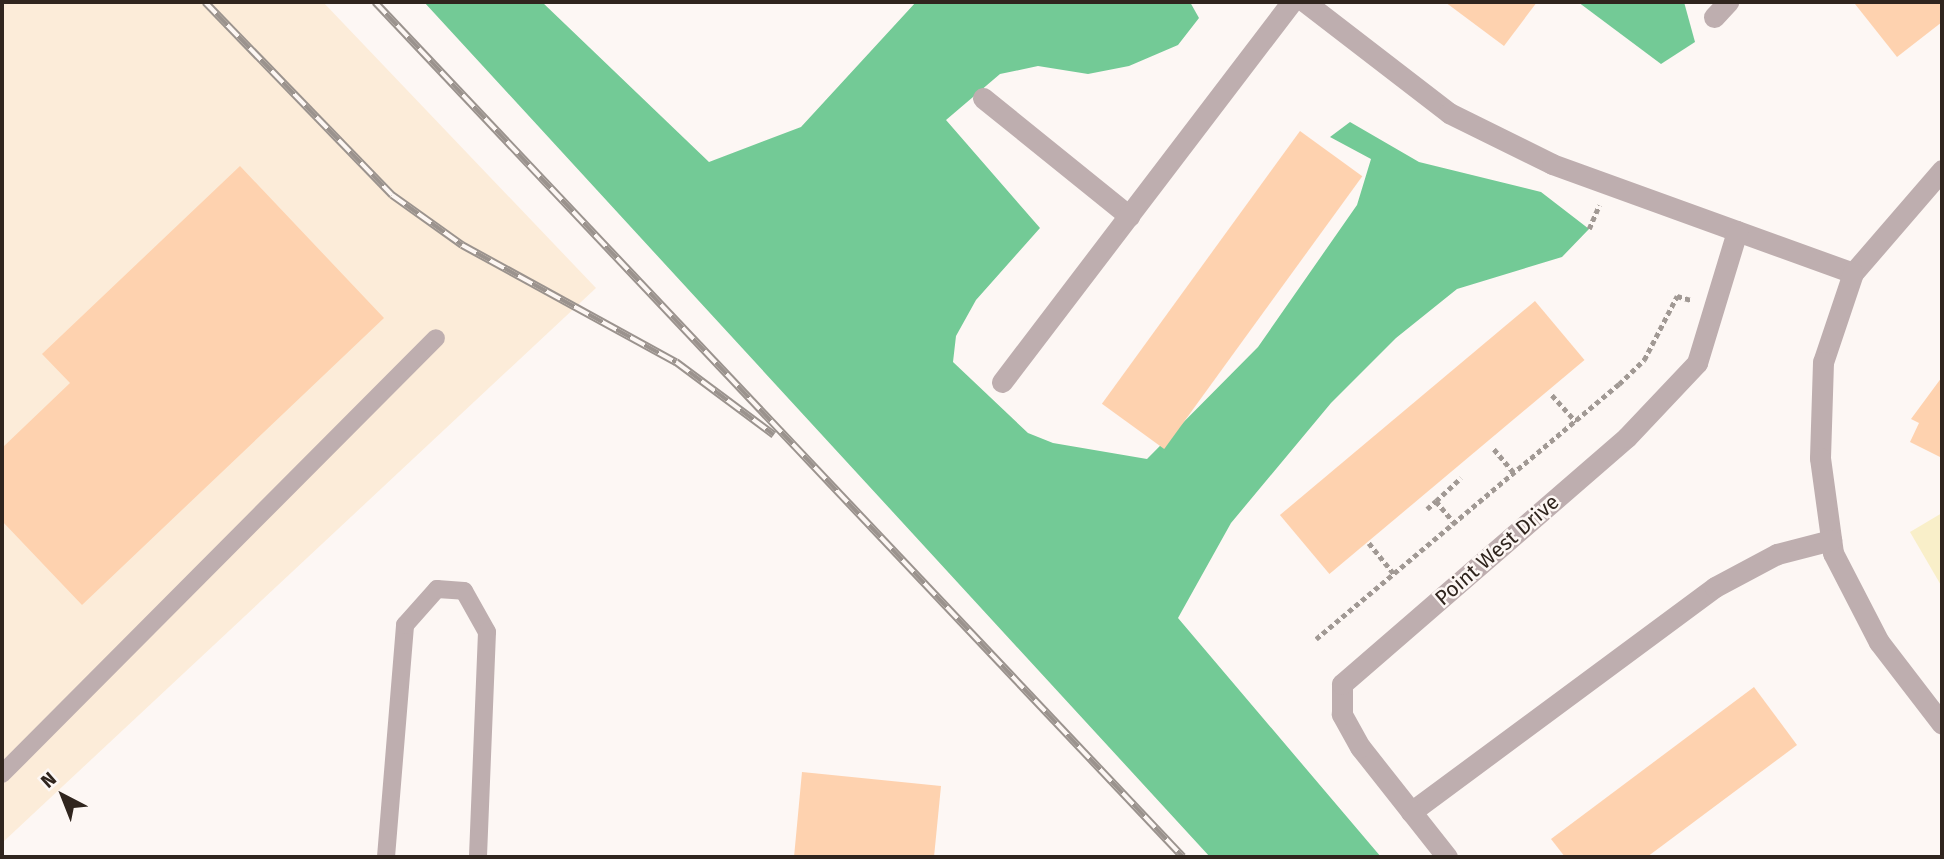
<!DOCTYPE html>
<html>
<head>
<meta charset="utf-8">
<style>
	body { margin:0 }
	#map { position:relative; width:1944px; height:859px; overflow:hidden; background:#fdf7f4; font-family:"Fira Sans",sans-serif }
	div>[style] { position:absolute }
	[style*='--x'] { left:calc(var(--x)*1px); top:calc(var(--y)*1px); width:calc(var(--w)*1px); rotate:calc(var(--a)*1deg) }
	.commercial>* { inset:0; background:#fcecd9 }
	.forest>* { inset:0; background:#73ca96 }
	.sand>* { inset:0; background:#f9efc9 }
	.building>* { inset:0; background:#fed2af; transform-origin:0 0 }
	.path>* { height:4.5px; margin-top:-2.25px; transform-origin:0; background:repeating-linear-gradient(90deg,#a19994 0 5px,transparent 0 8.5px) }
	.service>* { height:18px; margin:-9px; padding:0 9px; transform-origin:9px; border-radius:9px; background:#beaeaf }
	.minor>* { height:21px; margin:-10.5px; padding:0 10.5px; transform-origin:10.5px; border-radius:10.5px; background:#beaeaf }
	.rail>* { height:8px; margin-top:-4px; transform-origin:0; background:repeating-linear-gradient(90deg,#fdf7f4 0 16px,#9b938e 0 32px); box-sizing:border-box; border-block:2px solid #9b938e }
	span { translate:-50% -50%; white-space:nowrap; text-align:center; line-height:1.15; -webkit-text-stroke:5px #fdf7f4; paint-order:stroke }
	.street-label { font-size:21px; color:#30251e }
	.frame { position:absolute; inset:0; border:4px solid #30251e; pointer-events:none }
	.north { position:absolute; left:28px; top:761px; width:70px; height:70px; -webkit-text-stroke:5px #fdf7f4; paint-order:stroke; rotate:318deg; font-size:19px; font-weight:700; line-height:28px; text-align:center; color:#30251e }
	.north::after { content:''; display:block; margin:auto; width:24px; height:32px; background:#30251e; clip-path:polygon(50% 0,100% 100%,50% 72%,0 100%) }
</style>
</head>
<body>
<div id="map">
	<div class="commercial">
		<i style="clip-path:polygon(2px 2px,323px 2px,596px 288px,2px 843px)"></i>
	</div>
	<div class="forest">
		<i style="clip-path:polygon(424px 2px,542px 2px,709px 162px,801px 127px,916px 2px,1190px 2px,1199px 18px,1178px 45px,1129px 66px,1088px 74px,1038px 66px,1000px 74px,946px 120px,1040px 228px,976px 300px,956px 336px,953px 362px,1028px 433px,1053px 443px,1147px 459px,1258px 347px,1357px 205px,1371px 159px,1330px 137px,1350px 122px,1419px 162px,1541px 192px,1589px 229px,1562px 257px,1457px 289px,1396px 338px,1331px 403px,1231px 523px,1178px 618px,1381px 857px,1210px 857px)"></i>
		<i style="clip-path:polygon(1578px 2px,1684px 2px,1695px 42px,1661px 64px)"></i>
	</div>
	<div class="sand">
		<i style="clip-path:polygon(1942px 513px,1942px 587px,1910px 532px)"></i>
	</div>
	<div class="building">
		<i style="clip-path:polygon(1445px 2px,1537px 2px,1504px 46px)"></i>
		<i style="clip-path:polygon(1942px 2px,1942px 22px,1897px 57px,1855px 4px)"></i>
		<i style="left:1300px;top:131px;width:77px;height:337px;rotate:36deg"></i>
		<i style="clip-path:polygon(240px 166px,384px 318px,82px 605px,2px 521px,2px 448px,70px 383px,42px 354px)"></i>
		<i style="left:1535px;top:301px;width:77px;height:333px;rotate:50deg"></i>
		<i style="clip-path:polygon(1942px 377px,1942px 458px,1910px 442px,1919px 423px,1911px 419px)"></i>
		<i style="clip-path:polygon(1754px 687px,1797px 745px,1647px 857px,1565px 857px,1551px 839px)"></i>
		<i style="clip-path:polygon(802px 772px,941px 786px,934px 857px,794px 857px)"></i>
	</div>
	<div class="path">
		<i style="--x:1589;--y:229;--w:26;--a:-67"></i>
		<i style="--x:1552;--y:395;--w:36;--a:48"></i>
		<i style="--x:1494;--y:449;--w:33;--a:50"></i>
		<i style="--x:1436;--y:501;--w:34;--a:-43"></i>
		<i style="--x:1427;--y:509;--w:12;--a:-42"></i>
		<i style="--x:1436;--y:501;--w:30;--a:50"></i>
		<i style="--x:1369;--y:543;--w:40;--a:51"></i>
		<i style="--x:1316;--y:639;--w:396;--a:-40.1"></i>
		<i style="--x:1619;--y:384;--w:35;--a:-44"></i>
		<i style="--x:1644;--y:360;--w:72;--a:-62.7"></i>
		<i style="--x:1677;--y:296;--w:15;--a:16"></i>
	</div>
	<div class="service">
		<i style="--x:2;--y:774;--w:615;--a:-45.13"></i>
		<i style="--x:386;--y:857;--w:233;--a:-85.3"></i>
		<i style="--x:405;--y:625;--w:48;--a:-48.4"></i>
		<i style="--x:437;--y:589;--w:27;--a:4"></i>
		<i style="--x:464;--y:591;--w:47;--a:60.7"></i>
		<i style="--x:487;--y:632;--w:225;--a:92.3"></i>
	</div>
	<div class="minor">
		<i style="--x:1305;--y:2;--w:182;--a:37.6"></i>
		<i style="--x:1449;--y:113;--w:115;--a:26.3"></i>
		<i style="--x:1552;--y:164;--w:320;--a:19.9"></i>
		<i style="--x:1714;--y:17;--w:21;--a:-47"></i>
		<i style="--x:983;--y:98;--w:188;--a:38.9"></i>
		<i style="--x:1942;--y:170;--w:136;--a:130.8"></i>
		<i style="--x:1853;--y:273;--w:94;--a:108.6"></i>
		<i style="--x:1823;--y:362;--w:96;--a:91.8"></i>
		<i style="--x:1820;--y:458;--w:96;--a:82.2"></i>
		<i style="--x:1833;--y:553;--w:100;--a:62.7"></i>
		<i style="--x:1879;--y:642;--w:103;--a:52.5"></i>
		<i style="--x:1002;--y:382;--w:478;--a:-52.7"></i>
		<i style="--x:1411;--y:812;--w:378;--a:-36.5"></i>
		<i style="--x:1715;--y:587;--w:70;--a:-28"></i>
		<i style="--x:1777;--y:554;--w:56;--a:-14.5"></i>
		<i style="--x:1447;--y:857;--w:140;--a:-128.3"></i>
		<i style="--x:1360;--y:747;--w:38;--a:-119"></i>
		<i style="--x:1342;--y:714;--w:30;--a:-90"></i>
		<i style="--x:1342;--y:684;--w:377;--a:-40.9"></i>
		<i style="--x:1627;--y:437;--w:102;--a:-46.6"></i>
		<i style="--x:1697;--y:363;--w:138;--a:-73.1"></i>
	</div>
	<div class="rail">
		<i style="--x:205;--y:2;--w:269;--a:45.9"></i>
		<i style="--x:392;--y:195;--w:86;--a:35.5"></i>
		<i style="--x:462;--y:245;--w:244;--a:28.7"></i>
		<i style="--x:676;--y:362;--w:122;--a:36.7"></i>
		<i style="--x:375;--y:2;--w:1176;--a:46.62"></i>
	</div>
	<div class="street-label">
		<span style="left:1497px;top:550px;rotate:-41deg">Point West Drive</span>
	</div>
	<div class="frame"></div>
	<div class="north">N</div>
</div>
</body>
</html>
